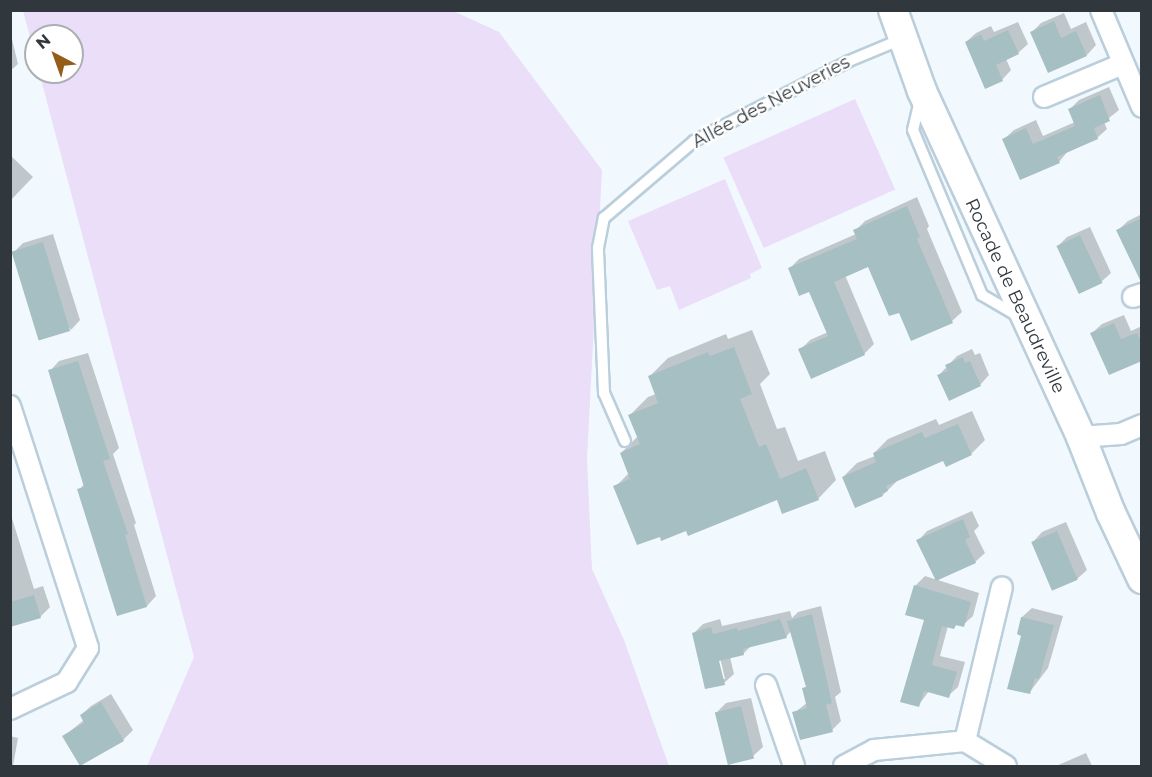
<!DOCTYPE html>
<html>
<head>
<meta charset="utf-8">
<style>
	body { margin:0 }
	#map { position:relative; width:1152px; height:777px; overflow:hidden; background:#f1f9fe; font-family:Montserrat,sans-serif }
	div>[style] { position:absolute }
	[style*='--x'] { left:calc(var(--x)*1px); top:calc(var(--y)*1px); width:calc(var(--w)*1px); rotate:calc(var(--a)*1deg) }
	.green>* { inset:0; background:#eadef9; transform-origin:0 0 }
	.shadow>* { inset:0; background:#0003 }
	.building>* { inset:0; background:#a6bfc2; transform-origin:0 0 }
	.roads { filter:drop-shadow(2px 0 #bacedb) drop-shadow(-2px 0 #bacedb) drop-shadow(0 2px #bacedb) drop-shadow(0 -2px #bacedb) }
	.lane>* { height:10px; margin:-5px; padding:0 5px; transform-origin:5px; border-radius:5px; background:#fff }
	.street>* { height:20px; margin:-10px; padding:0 10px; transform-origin:10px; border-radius:10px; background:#fff }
	.secondary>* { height:28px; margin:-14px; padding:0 14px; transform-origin:14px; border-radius:14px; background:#fff }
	span { translate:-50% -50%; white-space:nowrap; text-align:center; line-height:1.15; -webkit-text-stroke:4.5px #fff; paint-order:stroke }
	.street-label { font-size:18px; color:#30383d }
	.frame { position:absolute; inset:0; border:12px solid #30383d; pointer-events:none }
	.north { position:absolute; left:24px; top:24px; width:60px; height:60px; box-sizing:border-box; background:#fff; border:2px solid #acafb1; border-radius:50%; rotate:319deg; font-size:16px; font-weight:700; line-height:24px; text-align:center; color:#30383d }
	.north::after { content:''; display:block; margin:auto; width:21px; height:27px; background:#955d18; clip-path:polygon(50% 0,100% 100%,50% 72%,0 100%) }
</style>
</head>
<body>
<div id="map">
	<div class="green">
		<i style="clip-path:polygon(451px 10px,499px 32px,602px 170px,587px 459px,592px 569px,624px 640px,669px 766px,147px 766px,194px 657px,39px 72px,72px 72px,72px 36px,36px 36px,36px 59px,23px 11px)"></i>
		<i style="left:855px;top:99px;width:99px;height:144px;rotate:66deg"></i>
		<i style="clip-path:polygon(725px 179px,762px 268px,750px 274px,751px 278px,679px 310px,670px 286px,657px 290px,628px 221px)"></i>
	</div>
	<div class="shadow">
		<i style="clip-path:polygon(1064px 13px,1071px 29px,1086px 22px,1096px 45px,1087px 55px,1032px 32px,1041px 23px)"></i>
		<i style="clip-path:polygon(1018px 22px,1028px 44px,1018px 53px,1006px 59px,1011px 70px,1002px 80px,966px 42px,976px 33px,991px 26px,994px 32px)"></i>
		<i style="clip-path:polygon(10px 31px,18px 64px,10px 71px)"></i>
		<i style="clip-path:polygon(1109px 87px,1119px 110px,1104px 122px,1107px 129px,1097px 138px,1068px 151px,1059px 162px,1004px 139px,1014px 130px,1036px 120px,1043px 136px,1075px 122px,1070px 109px,1079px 100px)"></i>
		<i style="clip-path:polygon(10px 155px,33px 177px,10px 201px)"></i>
		<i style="clip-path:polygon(917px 197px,929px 226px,927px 229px,962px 312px,952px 321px,868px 265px,845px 275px,874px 344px,864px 354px,812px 377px,800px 350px,810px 340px,828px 332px,810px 290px,789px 269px,799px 259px,856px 234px,855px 231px,865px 221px)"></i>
		<i style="clip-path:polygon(1142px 214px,1142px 266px,1118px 230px,1128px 221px)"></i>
		<i style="clip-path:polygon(1090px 227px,1111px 273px,1101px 282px,1058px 246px,1067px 237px)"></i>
		<i style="clip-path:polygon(53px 234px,80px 320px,71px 330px,14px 252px,23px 243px)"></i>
		<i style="clip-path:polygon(1124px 315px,1131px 331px,1142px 326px,1142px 360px,1092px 333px,1102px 324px)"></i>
		<i style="clip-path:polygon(752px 330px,770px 374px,760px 384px,777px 429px,785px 427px,798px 461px,825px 451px,836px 480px,818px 499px,778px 498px,687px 529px,615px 487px,629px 473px,621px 453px,638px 436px,630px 415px,648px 397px,656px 394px,649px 377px,668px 358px,726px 334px,728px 339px)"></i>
		<i style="clip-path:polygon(972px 349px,975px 355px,980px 353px,989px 375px,980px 385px,939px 375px,957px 356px)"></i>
		<i style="clip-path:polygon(88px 353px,119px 448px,113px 454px,136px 523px,134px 525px,156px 596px,147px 606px,118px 614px,79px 490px,85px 483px,50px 371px,59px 361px)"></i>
		<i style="clip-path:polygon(972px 411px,985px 440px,971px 454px,944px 459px,897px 481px,883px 495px,843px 477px,857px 463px,875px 456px,874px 453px,888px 439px,936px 419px,939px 425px)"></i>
		<i style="clip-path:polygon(972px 511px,979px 526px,974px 531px,985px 553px,975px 562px,918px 541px,927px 531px)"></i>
		<i style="clip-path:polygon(10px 512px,34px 589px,43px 586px,50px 607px,40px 617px,10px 626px)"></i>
		<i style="clip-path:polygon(1066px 522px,1087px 570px,1077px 579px,1033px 542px,1042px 532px)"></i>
		<i style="clip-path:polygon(925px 576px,979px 593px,973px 616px,963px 625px,948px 626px,940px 656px,965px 662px,958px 687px,948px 696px,929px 691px,918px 706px,926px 619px,915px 586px)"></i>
		<i style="clip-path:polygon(evenodd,821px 606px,841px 692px,835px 697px,841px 721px,832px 730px,794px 713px,808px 702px,804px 689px,807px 686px,791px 631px,786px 637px,751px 646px,743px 654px,730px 657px,734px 674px,724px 683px,694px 633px,703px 624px,720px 619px,722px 626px,790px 611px,792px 618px,798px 612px,821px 606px,719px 653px,725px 679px,722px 679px,716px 654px,719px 653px)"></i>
		<i style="clip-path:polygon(1032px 608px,1063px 616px,1048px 668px,1029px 693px,1022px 617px)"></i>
		<i style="clip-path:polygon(111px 694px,133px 730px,123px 740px,81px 765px,64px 736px,84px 720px,81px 715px,91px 706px)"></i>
		<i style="clip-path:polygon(751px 698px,763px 747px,753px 756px,716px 713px,726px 703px)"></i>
		<i style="clip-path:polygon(10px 736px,18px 738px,13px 766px,10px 766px)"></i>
		<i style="clip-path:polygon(1086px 753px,1092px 766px,1056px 766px)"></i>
	</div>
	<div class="building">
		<i style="clip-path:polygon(1054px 21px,1061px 38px,1076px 31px,1087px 56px,1048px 73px,1030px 32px)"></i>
		<i style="clip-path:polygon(1008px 30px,1019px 54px,996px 65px,1003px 81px,985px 89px,965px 42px,981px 34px,984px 41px)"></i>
		<i style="clip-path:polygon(1100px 95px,1110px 121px,1094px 128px,1098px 139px,1057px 157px,1060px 163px,1020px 180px,1002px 139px,1026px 128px,1033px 144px,1075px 126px,1068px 109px)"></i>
		<i style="clip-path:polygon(907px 206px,920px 237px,917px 239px,953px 323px,911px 341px,899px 313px,889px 316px,868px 267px,834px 282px,865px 355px,811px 379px,798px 349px,828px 336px,809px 292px,799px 296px,788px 268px,857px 239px,853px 230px)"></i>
		<i style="clip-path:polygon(1142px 218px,1142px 282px,1141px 282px,1116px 230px)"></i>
		<i style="left:1080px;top:235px;width:53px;height:26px;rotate:65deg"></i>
		<i style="left:43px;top:242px;width:93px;height:33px;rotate:73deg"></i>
		<i style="clip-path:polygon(1114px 323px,1121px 339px,1137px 333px,1142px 344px,1142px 361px,1109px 375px,1090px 333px)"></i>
		<i style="clip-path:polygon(734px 347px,752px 394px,740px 399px,759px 447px,766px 444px,780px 479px,806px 468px,819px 500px,782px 514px,777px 500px,688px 536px,686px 531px,661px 541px,660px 537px,637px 545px,613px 486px,630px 479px,620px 453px,640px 444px,628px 415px,658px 403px,648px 376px,708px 352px,710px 356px)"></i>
		<i style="clip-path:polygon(963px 357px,965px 363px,970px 361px,981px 386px,949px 401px,937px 375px,948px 371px,945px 365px)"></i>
		<i style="clip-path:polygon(78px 361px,110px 459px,103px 461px,128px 534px,125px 535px,147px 607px,117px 616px,77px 489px,84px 487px,48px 370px)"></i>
		<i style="clip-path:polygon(958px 424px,972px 455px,946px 467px,943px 461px,886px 486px,888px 491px,882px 493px,883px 496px,855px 508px,842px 477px,876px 462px,873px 453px,922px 432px,925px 438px)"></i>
		<i style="clip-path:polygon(963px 519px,970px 537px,965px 540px,976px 563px,936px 581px,916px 540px)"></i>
		<i style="left:1057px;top:531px;width:53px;height:28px;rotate:67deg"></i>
		<i style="clip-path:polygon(914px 585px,971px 602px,964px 627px,956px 625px,954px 629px,942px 626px,932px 665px,957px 672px,949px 698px,924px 691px,919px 707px,900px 702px,924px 620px,905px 615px)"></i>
		<i style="clip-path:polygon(34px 595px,41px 618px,10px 627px,10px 602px)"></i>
		<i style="clip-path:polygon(812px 614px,832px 703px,826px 705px,833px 732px,800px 740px,792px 712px,807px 708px,802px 688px,806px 687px,787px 621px)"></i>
		<i style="clip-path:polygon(1021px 617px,1054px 625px,1039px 679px,1035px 678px,1030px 694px,1007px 689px,1021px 636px,1017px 634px)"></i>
		<i style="clip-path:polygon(780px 619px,787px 638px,743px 649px,744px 655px,719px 661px,725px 685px,705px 689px,692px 633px,711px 627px,713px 634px,737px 628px,738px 631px)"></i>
		<i style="clip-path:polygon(101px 702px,124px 741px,80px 766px,62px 736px,84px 723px,80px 715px)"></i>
		<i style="left:741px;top:706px;width:54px;height:27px;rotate:76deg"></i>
	</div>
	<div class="roads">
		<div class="lane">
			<i style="--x:920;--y:100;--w:31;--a:103"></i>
			<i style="--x:913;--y:130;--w:179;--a:67.3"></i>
			<i style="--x:982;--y:295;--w:42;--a:30.3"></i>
			<i style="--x:625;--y:441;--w:52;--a:-113.6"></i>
			<i style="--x:604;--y:393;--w:145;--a:-92.4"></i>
			<i style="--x:598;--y:248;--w:31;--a:-79"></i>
			<i style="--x:604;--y:218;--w:118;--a:-40.5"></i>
			<i style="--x:694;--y:141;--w:174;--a:-27.3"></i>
			<i style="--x:849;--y:61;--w:57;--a:-22.5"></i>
		</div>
		<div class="street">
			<i style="--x:1101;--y:10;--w:105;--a:67.1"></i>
			<i style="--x:1044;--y:97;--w:86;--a:-22.7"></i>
			<i style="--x:1133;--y:297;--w:9;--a:-18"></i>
			<i style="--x:10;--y:406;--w:254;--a:72.1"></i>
			<i style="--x:88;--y:648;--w:40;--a:122"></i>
			<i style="--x:67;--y:682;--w:63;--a:154.7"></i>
			<i style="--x:1081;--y:437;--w:40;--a:-4.3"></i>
			<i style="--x:1121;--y:434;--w:23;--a:-23"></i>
			<i style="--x:766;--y:685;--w:86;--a:70.9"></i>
			<i style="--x:965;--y:741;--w:158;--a:-76.5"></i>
			<i style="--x:844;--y:766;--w:34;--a:-28"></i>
			<i style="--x:874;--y:750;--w:91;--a:-5.6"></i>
			<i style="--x:965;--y:741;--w:48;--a:31.4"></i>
		</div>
		<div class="secondary">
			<i style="--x:893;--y:10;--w:86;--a:70.3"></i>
			<i style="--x:922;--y:91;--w:381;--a:65.3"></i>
			<i style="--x:1081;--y:437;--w:82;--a:68.5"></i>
			<i style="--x:1111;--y:513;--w:73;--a:64.8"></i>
		</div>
	</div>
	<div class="street-label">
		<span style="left:771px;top:102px;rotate:-28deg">Allée des Neuveries</span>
		<span style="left:1015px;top:296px;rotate:65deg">Rocade de Beaudreville</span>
	</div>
	<div class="frame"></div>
	<div class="north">N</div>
</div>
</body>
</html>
